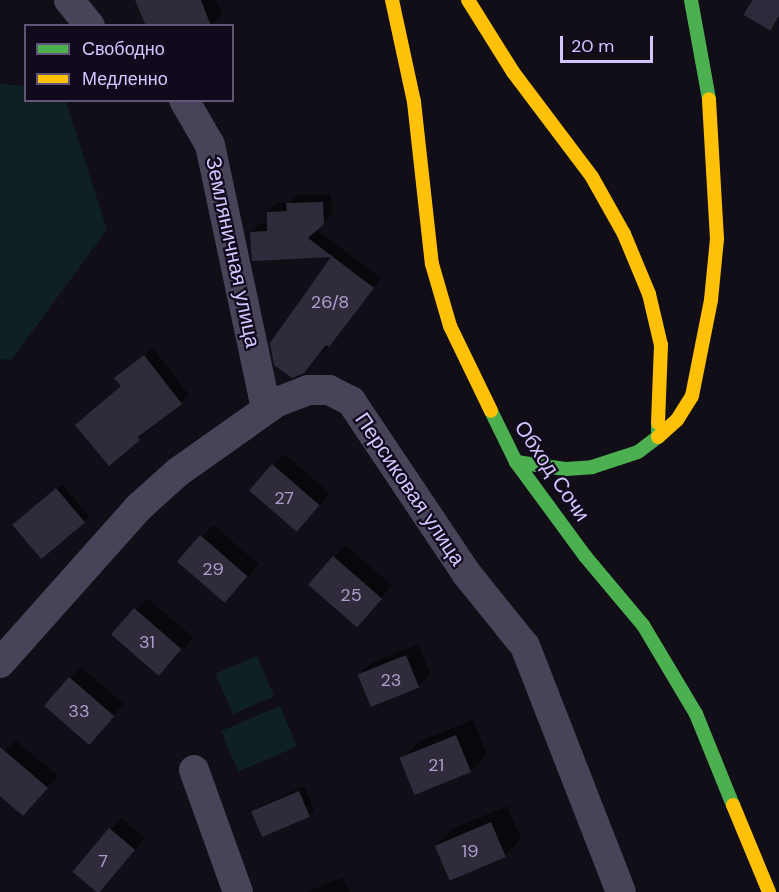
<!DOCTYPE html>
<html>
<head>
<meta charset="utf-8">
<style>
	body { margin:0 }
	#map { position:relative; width:779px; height:892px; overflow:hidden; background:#110e18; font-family:"DM Sans",sans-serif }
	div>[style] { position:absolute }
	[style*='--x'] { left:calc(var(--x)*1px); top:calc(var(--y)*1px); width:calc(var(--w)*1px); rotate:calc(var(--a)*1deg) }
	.green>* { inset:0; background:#0e2024; transform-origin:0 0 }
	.shadow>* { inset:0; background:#0007; transform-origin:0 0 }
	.building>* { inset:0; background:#302b3b; transform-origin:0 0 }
	.highway-tunnel>* { height:33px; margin-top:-16.5px; transform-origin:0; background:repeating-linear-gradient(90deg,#2e293b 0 33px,transparent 0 49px) }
	.street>* { height:30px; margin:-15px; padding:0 15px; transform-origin:15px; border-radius:15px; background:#474359 }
	.fast>* { height:14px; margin:-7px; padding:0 7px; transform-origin:7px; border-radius:7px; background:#4caf50 }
	.slow>* { height:14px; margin:-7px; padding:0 7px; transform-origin:7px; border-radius:7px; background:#ffc107 }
	span { translate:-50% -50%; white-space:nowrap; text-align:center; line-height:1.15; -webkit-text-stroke:4.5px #100a1c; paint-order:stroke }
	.number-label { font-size:18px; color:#ac9ece }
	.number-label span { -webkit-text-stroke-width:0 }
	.street-label { font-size:21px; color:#d5c5ff }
	.legend { position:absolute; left:24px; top:24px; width:210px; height:78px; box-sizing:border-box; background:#100a1c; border:2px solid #5f5577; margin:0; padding:8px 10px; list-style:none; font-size:18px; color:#d5c5ff }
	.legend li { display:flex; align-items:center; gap:12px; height:30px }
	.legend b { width:30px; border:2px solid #5f5577 }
	.scale { position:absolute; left:560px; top:36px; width:93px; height:27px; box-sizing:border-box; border:3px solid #d5c5ff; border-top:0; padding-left:8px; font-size:18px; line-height:21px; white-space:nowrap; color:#d5c5ff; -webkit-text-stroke:4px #100a1c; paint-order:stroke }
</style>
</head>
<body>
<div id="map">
	<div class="green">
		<i style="clip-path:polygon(0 84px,25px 86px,26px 100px,66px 101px,107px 230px,11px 360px,0 359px)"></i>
		<i style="left:257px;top:656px;width:44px;height:45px;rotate:67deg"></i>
		<i style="left:280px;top:706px;width:44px;height:64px;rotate:67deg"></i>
	</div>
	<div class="shadow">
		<i style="clip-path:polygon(136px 0,216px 0,222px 14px,210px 26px)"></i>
		<i style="clip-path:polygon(331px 194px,332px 214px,316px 229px,381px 278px,337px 337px,303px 372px,271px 343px,334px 255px,254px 260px,251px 232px,260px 224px,268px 223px,268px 212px,277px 203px,289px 203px,297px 195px)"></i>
		<i style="clip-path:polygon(153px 348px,189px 395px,139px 439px,85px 417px,122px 386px,125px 370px)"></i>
		<i style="clip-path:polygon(284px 454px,330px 493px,308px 519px,273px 465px)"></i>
		<i style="clip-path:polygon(62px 484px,89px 516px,84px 521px,19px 519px)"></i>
		<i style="clip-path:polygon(213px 525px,259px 564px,236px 590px,179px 562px)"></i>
		<i style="clip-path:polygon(345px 545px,392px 585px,368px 613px,310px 584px)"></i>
		<i style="clip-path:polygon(147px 598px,193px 637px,171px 663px,113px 635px)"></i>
		<i style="clip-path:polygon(418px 644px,430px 674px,419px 685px,372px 705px,359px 675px,371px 663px)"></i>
		<i style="clip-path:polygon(81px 667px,124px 704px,90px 742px,70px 678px)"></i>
		<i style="clip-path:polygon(473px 720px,487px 754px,470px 771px,402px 759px,418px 742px)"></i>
		<i style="clip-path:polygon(15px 740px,58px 776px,23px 814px,0 795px,0 756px)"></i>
		<i style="clip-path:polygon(304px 786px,314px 810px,309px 816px,253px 810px)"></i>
		<i style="clip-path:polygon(507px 806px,521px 839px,505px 855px,436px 845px,452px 829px)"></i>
		<i style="left:121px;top:818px;width:31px;height:71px;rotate:40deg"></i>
		<i style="clip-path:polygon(343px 877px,349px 892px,307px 892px)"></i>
	</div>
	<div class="building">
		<i style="clip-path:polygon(135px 0,201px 0,211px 26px,146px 26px)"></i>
		<i style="clip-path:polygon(323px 202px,324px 224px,308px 238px,374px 288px,329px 347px,326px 345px,304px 373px,292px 378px,274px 365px,270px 343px,331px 257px,252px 261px,250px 232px,267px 231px,267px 212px,287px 211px,286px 203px)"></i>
		<i style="clip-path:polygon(144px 355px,182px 404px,138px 437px,140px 440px,109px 466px,75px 425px,121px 386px,114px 378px)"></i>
		<i style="left:272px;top:464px;width:63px;height:35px;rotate:41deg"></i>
		<i style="left:56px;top:488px;width:45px;height:57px;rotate:50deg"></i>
		<i style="left:200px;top:535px;width:63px;height:35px;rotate:41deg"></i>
		<i style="left:333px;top:556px;width:65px;height:38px;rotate:41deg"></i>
		<i style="left:134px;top:608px;width:63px;height:35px;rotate:41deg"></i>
		<i style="left:406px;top:655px;width:35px;height:52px;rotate:68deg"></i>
		<i style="left:69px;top:677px;width:60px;height:38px;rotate:41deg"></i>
		<i style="left:456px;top:735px;width:40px;height:61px;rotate:68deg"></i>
		<i style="clip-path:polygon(0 747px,48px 788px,23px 816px,0 796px)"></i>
		<i style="left:299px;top:791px;width:28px;height:52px;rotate:67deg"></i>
		<i style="left:491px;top:822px;width:38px;height:61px;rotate:67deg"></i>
		<i style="left:109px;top:828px;width:34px;height:57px;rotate:40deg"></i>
	</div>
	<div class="highway-tunnel">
		<i style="--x:752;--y:0;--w:31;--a:31"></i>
	</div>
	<div class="street">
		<i style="--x:69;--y:0;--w:33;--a:51"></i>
		<i style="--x:184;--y:100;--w:52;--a:60"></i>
		<i style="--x:210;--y:145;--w:270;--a:78"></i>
		<i style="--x:0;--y:663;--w:208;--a:-48.3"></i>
		<i style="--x:138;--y:508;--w:54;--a:-42"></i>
		<i style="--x:178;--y:472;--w:121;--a:-35.3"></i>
		<i style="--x:277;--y:402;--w:33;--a:-21"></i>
		<i style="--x:308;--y:390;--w:21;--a:0"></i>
		<i style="--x:329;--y:390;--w:25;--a:27"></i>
		<i style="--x:351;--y:401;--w:207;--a:56.2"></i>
		<i style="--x:466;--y:573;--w:94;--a:51.1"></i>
		<i style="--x:525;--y:646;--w:264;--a:68.7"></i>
		<i style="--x:194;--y:770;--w:130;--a:70.2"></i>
	</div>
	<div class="fast">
		<i style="--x:691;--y:0;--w:101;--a:79.7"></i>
		<i style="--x:491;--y:411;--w:57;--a:63.9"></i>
		<i style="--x:516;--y:462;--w:117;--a:53.7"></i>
		<i style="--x:585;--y:556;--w:90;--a:50"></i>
		<i style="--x:643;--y:625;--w:104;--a:59.2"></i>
		<i style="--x:696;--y:714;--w:98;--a:67.9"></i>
		<i style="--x:516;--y:462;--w:50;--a:8"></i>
		<i style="--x:566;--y:469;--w:26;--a:-4"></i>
		<i style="--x:592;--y:467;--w:48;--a:-18.1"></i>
		<i style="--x:638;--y:452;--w:25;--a:-37"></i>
		<i style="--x:658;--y:437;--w:14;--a:-90"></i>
	</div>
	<div class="slow">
		<i style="--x:392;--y:0;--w:104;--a:77.8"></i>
		<i style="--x:414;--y:102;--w:163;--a:83.7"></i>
		<i style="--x:432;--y:264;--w:65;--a:73.8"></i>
		<i style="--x:450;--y:326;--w:94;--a:64.2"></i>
		<i style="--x:468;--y:0;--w:85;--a:58"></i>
		<i style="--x:513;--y:72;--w:131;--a:53"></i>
		<i style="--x:592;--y:177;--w:65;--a:60.7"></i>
		<i style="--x:624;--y:234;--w:65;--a:67.4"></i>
		<i style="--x:649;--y:294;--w:52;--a:76.8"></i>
		<i style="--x:661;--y:345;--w:78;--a:92.2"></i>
		<i style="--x:658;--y:437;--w:25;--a:-42"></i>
		<i style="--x:677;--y:420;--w:28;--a:-58"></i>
		<i style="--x:692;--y:396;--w:98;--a:-78.8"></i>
		<i style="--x:711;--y:300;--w:61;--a:-84.4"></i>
		<i style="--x:717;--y:239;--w:140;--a:-93.3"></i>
		<i style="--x:733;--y:805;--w:94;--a:67.5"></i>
	</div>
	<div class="number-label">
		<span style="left:330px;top:302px">26/8</span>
		<span style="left:284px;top:498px">27</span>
		<span style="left:213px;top:569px">29</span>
		<span style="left:351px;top:595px">25</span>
		<span style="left:147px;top:642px">31</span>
		<span style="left:391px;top:680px">23</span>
		<span style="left:79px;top:711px">33</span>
		<span style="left:436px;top:765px">21</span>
		<span style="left:470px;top:851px">19</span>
		<span style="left:103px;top:861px">7</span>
	</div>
	<div class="street-label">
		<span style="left:233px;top:252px;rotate:78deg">Земляничная улица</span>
		<span style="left:552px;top:471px;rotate:56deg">Обход Сочи</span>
		<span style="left:410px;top:489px;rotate:56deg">Персиковая улица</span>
	</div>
	<ul class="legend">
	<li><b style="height:8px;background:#4caf50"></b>Свободно</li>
	<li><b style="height:8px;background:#ffc107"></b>Медленно</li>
	</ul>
	<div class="scale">20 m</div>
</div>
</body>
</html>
